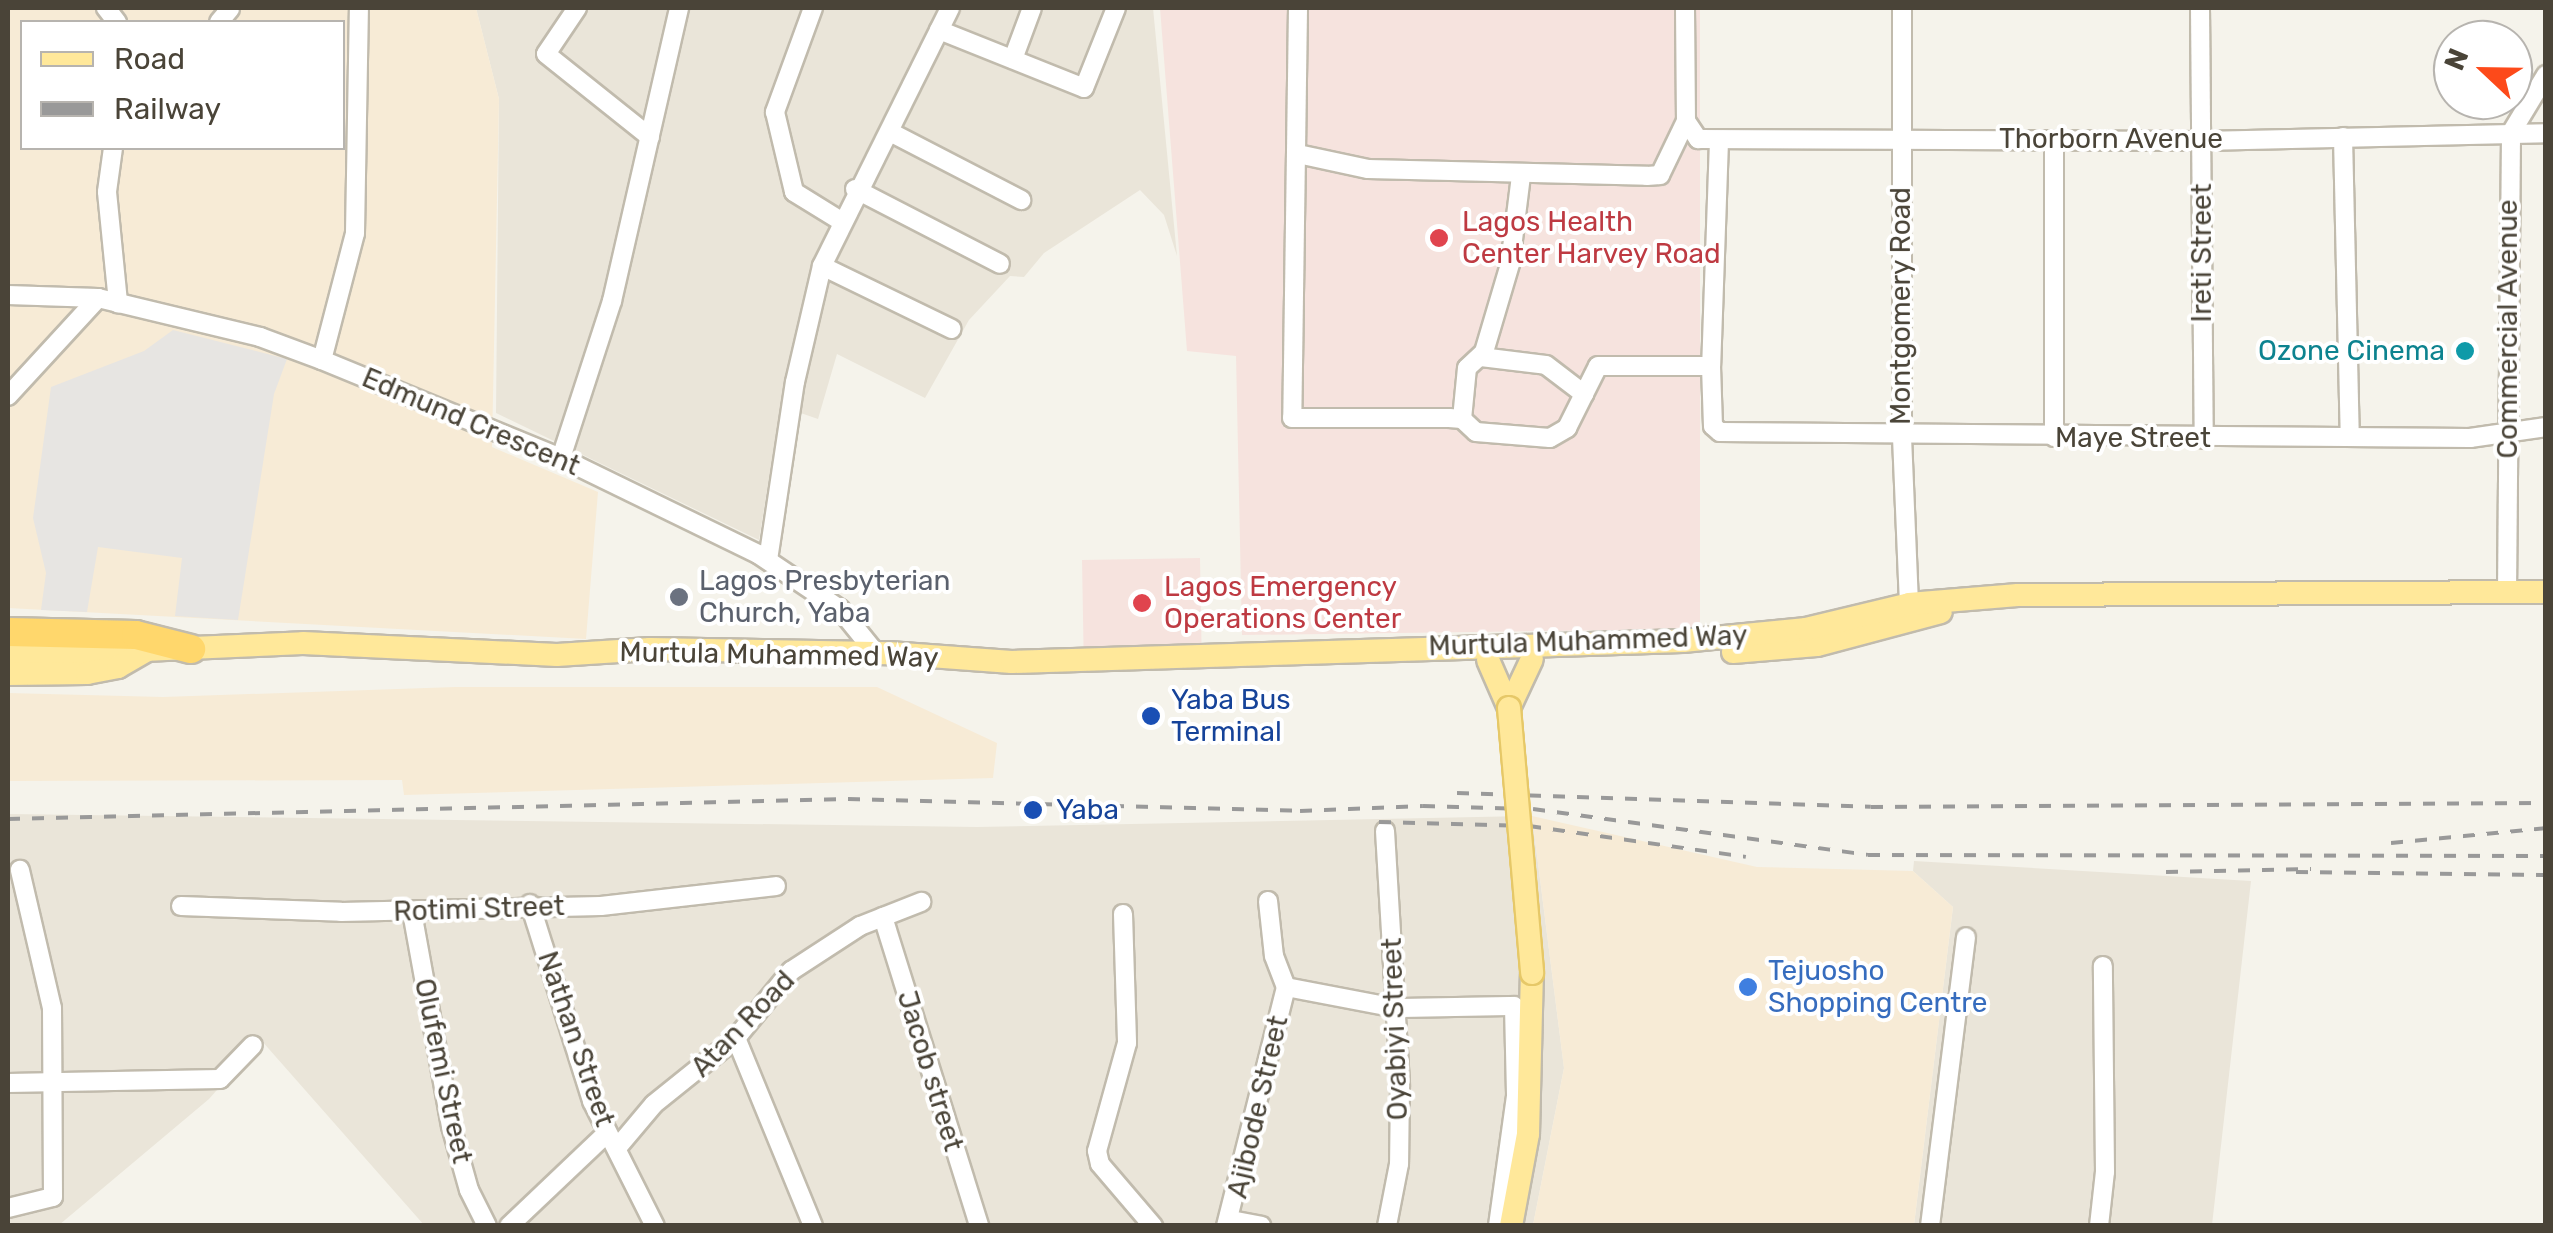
<!DOCTYPE html>
<html>
<head>
<meta charset="utf-8">
<style>
	body { margin:0 }
	#map { position:relative; width:2553px; height:1233px; overflow:hidden; background:#f5f3eb; font-family:Rubik,sans-serif }
	div>[style] { position:absolute }
	[style*='--x'] { left:calc(var(--x)*1px); top:calc(var(--y)*1px); width:calc(var(--w)*1px); rotate:calc(var(--a)*1deg) }
	.residential>* { inset:0; background:#eae5d9 }
	.commercial>* { inset:0; background:#f7ebd6 }
	.medical>* { inset:0; background:#f6e3de; transform-origin:0 0 }
	.parking>* { inset:0; background:#e7e5e2 }
	.roads { filter:drop-shadow(2px 0 #c1bbad) drop-shadow(-2px 0 #c1bbad) drop-shadow(0 2px #c1bbad) drop-shadow(0 -2px #c1bbad) }
	.minor>* { height:18px; margin:-9px; padding:0 9px; transform-origin:9px; border-radius:9px; background:#fff }
	.major>* { height:22px; margin:-11px; padding:0 11px; transform-origin:11px; border-radius:11px; background:#ffe89a }
	.highway>* { height:28px; margin:-14px; padding:0 14px; transform-origin:14px; border-radius:14px; background:#ffd76c }
	.rail>* { height:4px; margin-top:-2px; transform-origin:0; background:repeating-linear-gradient(90deg,#999 0 12px,transparent 0 24px) }
	.bridges { filter:drop-shadow(2px 0 #e6c868) drop-shadow(-2px 0 #e6c868) drop-shadow(0 2px #e6c868) drop-shadow(0 -2px #e6c868) }
	.major-bridge>* { height:22px; margin:-11px; padding:0 11px; transform-origin:11px; border-radius:11px; background:#ffe89a }
	.dots>* { width:28px; height:28px; translate:-50% -50%; box-sizing:border-box; border:5px solid #fff; border-radius:50% }
	span { translate:-50% -50%; white-space:nowrap; text-align:center; line-height:1.15; -webkit-text-stroke:8px #fff; paint-order:stroke }
	.street-label { font-size:28px; color:#4a4438 }
	.health-label { font-size:28px; color:#be3a42 }
	.left { translate:0 -50%; text-align:left }
	.culture-label { font-size:28px; color:#0d838f }
	.right { translate:-100% -50%; text-align:right }
	.worship-label { font-size:28px; color:#5b616d }
	.transit-label { font-size:28px; color:#164399 }
	.shop-label { font-size:28px; color:#366cbe }
	.frame { position:absolute; inset:0; border:10px solid #4a4438; pointer-events:none }
	.legend { position:absolute; left:20px; top:20px; width:325px; height:130px; box-sizing:border-box; background:#fff; border:2px solid #b7b4af; margin:0; padding:12px 18px; list-style:none; font-size:30px; color:#4a4438 }
	.legend li { display:flex; align-items:center; gap:20px; height:50px }
	.legend b { width:50px; border:2px solid #b7b4af }
	.north { position:absolute; left:2433px; top:20px; width:100px; height:100px; box-sizing:border-box; background:#fff; border:2px solid #b7b4af; border-radius:50%; rotate:292deg; font-size:28px; font-weight:700; line-height:40px; text-align:center; color:#4a4438 }
	.north::after { content:''; display:block; margin:auto; width:35px; height:45px; background:#fd4a1a; clip-path:polygon(50% 0,100% 100%,50% 72%,0 100%) }
</style>
</head>
<body>
<div id="map">
	<div class="residential">
		<i style="clip-path:polygon(476px 8px,1153px 8px,1177px 256px,1164px 215px,1140px 190px,1044px 253px,1024px 277px,1010px 276px,969px 320px,925px 398px,837px 354px,818px 419px,792px 410px,782px 397px,759px 540px,496px 413px,499px 99px)"></i>
		<i style="clip-path:polygon(8px 814px,977px 827px,1532px 816px,1564px 1068px,1533px 1225px,424px 1225px,261px 1040px,209px 1099px,59px 1225px,8px 1226px)"></i>
		<i style="clip-path:polygon(1914px 861px,2251px 881px,2212px 1225px,1914px 1225px,1953px 907px,1913px 871px)"></i>
	</div>
	<div class="commercial">
		<i style="clip-path:polygon(evenodd,8px 8px,476px 8px,499px 99px,492px 447px,598px 492px,586px 639px,8px 608px,8px 8px,22px 22px,342px 22px,342px 148px,22px 148px,22px 22px)"></i>
		<i style="clip-path:polygon(455px 687px,877px 687px,997px 743px,993px 778px,404px 795px,402px 780px,8px 781px,8px 693px,163px 697px)"></i>
		<i style="clip-path:polygon(1532px 816px,1757px 867px,1913px 871px,1953px 907px,1914px 1225px,1533px 1225px,1564px 1068px)"></i>
	</div>
	<div class="medical">
		<i style="clip-path:polygon(1160px 8px,1700px 8px,1700px 629px,1242px 635px,1236px 356px,1187px 351px)"></i>
		<i style="left:1200px;top:558px;width:88px;height:118px;rotate:89deg"></i>
	</div>
	<div class="parking">
		<i style="clip-path:polygon(173px 330px,287px 359px,274px 394px,238px 620px,175px 616px,182px 558px,98px 547px,87px 612px,41px 610px,46px 573px,33px 518px,51px 387px,144px 351px)"></i>
	</div>
	<div class="roads">
		<div class="minor">
			<i style="--x:106;--y:8;--w:18;--a:52"></i>
			<i style="--x:577;--y:8;--w:55;--a:124"></i>
			<i style="--x:546;--y:54;--w:133;--a:38.6"></i>
			<i style="--x:813;--y:8;--w:111;--a:110.1"></i>
			<i style="--x:775;--y:112;--w:82;--a:76.6"></i>
			<i style="--x:794;--y:192;--w:55;--a:31.7"></i>
			<i style="--x:1298;--y:8;--w:410;--a:90.8"></i>
			<i style="--x:1292;--y:418;--w:157;--a:0"></i>
			<i style="--x:1449;--y:418;--w:13;--a:4"></i>
			<i style="--x:1462;--y:419;--w:19;--a:43"></i>
			<i style="--x:1476;--y:432;--w:74;--a:4.6"></i>
			<i style="--x:1550;--y:438;--w:20;--a:-30"></i>
			<i style="--x:1567;--y:428;--w:69;--a:-63.4"></i>
			<i style="--x:1598;--y:366;--w:113;--a:0"></i>
			<i style="--x:1685;--y:8;--w:113;--a:89.5"></i>
			<i style="--x:1686;--y:121;--w:22;--a:56"></i>
			<i style="--x:1698;--y:139;--w:504;--a:0.23"></i>
			<i style="--x:2202;--y:141;--w:344;--a:-1.3"></i>
			<i style="--x:1902;--y:8;--w:429;--a:90"></i>
			<i style="--x:1902;--y:437;--w:167;--a:87.6"></i>
			<i style="--x:2200;--y:8;--w:431;--a:89.5"></i>
			<i style="--x:219;--y:22;--w:17;--a:-50"></i>
			<i style="--x:939;--y:30;--w:156;--a:21.8"></i>
			<i style="--x:1084;--y:88;--w:86;--a:-68.2"></i>
			<i style="--x:1013;--y:59;--w:54;--a:-69.6"></i>
			<i style="--x:890;--y:132;--w:148;--a:27.4"></i>
			<i style="--x:2343;--y:137;--w:300;--a:88.7"></i>
			<i style="--x:1719;--y:141;--w:225;--a:92"></i>
			<i style="--x:1711;--y:366;--w:60;--a:88.1"></i>
			<i style="--x:1713;--y:426;--w:9;--a:41"></i>
			<i style="--x:1720;--y:432;--w:750;--a:0.46"></i>
			<i style="--x:2470;--y:438;--w:77;--a:-8.2"></i>
			<i style="--x:113;--y:148;--w:44;--a:97.8"></i>
			<i style="--x:107;--y:192;--w:112;--a:84.3"></i>
			<i style="--x:1298;--y:154;--w:72;--a:12.1"></i>
			<i style="--x:1368;--y:169;--w:279;--a:1.4"></i>
			<i style="--x:1647;--y:176;--w:13;--a:-4"></i>
			<i style="--x:1660;--y:175;--w:60;--a:-64.3"></i>
			<i style="--x:855;--y:189;--w:163;--a:27.3"></i>
			<i style="--x:822;--y:266;--w:144;--a:25.9"></i>
			<i style="--x:8;--y:295;--w:90;--a:1.9"></i>
			<i style="--x:98;--y:298;--w:167;--a:13.5"></i>
			<i style="--x:260;--y:337;--w:66;--a:20.4"></i>
			<i style="--x:322;--y:360;--w:258;--a:22.3"></i>
			<i style="--x:561;--y:458;--w:219;--a:26"></i>
			<i style="--x:758;--y:554;--w:99;--a:33.9"></i>
			<i style="--x:840;--y:609;--w:54;--a:51"></i>
			<i style="--x:874;--y:651;--w:11;--a:5"></i>
			<i style="--x:1481;--y:357;--w:65;--a:7"></i>
			<i style="--x:1546;--y:365;--w:48;--a:37.3"></i>
			<i style="--x:322;--y:360;--w:131;--a:-75.4"></i>
			<i style="--x:355;--y:233;--w:225;--a:-89"></i>
			<i style="--x:8;--y:396;--w:133;--a:-47.4"></i>
			<i style="--x:1462;--y:419;--w:51;--a:-84.4"></i>
			<i style="--x:1467;--y:368;--w:23;--a:-43"></i>
			<i style="--x:1484;--y:352;--w:92;--a:-73.5"></i>
			<i style="--x:1510;--y:264;--w:89;--a:-82.9"></i>
			<i style="--x:2054;--y:437;--w:297;--a:-90"></i>
			<i style="--x:561;--y:458;--w:165;--a:-72"></i>
			<i style="--x:612;--y:301;--w:301;--a:-77.1"></i>
			<i style="--x:768;--y:560;--w:180;--a:-81.4"></i>
			<i style="--x:795;--y:382;--w:119;--a:-76.9"></i>
			<i style="--x:822;--y:266;--w:288;--a:-63.6"></i>
			<i style="--x:2507;--y:593;--w:460;--a:-89.5"></i>
			<i style="--x:2511;--y:133;--w:68;--a:-58.9"></i>
			<i style="--x:1385;--y:831;--w:256;--a:86.6"></i>
			<i style="--x:1400;--y:1087;--w:77;--a:90.7"></i>
			<i style="--x:1399;--y:1164;--w:63;--a:101"></i>
			<i style="--x:1268;--y:901;--w:55;--a:83.8"></i>
			<i style="--x:1274;--y:956;--w:33;--a:69"></i>
			<i style="--x:530;--y:904;--w:207;--a:72.5"></i>
			<i style="--x:592;--y:1101;--w:140;--a:63.3"></i>
			<i style="--x:181;--y:906;--w:160;--a:2.1"></i>
			<i style="--x:341;--y:912;--w:260;--a:-1.3"></i>
			<i style="--x:601;--y:906;--w:176;--a:-6.5"></i>
			<i style="--x:412;--y:912;--w:218;--a:79.7"></i>
			<i style="--x:451;--y:1126;--w:66;--a:74.3"></i>
			<i style="--x:469;--y:1190;--w:40;--a:63.4"></i>
			<i style="--x:1123;--y:914;--w:129;--a:88.2"></i>
			<i style="--x:1127;--y:1043;--w:112;--a:105.5"></i>
			<i style="--x:1097;--y:1151;--w:13;--a:77"></i>
			<i style="--x:1100;--y:1164;--w:82;--a:49.5"></i>
			<i style="--x:883;--y:917;--w:324;--a:72.7"></i>
			<i style="--x:1286;--y:987;--w:112;--a:10.8"></i>
			<i style="--x:1396;--y:1008;--w:118;--a:-1"></i>
			<i style="--x:1514;--y:1006;--w:90;--a:88.7"></i>
			<i style="--x:1516;--y:1096;--w:131;--a:97.9"></i>
			<i style="--x:736;--y:1038;--w:203;--a:67.7"></i>
			<i style="--x:8;--y:1083;--w:212;--a:-1.1"></i>
			<i style="--x:220;--y:1079;--w:47;--a:-45.9"></i>
			<i style="--x:617;--y:1148;--w:57;--a:-49.9"></i>
			<i style="--x:654;--y:1104;--w:105;--a:-38.8"></i>
			<i style="--x:736;--y:1038;--w:87;--a:-50.6"></i>
			<i style="--x:791;--y:971;--w:82;--a:-33.1"></i>
			<i style="--x:860;--y:926;--w:66;--a:-21.5"></i>
			<i style="--x:8;--y:1208;--w:46;--a:-13.7"></i>
			<i style="--x:53;--y:1197;--w:189;--a:-90.3"></i>
			<i style="--x:52;--y:1008;--w:142;--a:-103.1"></i>
			<i style="--x:1231;--y:1220;--w:31;--a:11"></i>
			<i style="--x:509;--y:1226;--w:135;--a:-43.5"></i>
			<i style="--x:1226;--y:1226;--w:246;--a:-75.9"></i>
			<i style="--x:1930;--y:1226;--w:291;--a:-82.9"></i>
			<i style="--x:2099;--y:1226;--w:54;--a:-83.7"></i>
			<i style="--x:2105;--y:1172;--w:206;--a:-90.6"></i>
		</div>
		<div class="major">
			<i style="--x:1733;--y:652;--w:84;--a:-4.8"></i>
			<i style="--x:1817;--y:645;--w:128;--a:-14.9"></i>
			<i style="--x:8;--y:656;--w:295;--a:-2.5"></i>
			<i style="--x:303;--y:643;--w:254;--a:2.7"></i>
			<i style="--x:557;--y:655;--w:93;--a:-3.7"></i>
			<i style="--x:650;--y:649;--w:239;--a:1"></i>
			<i style="--x:889;--y:653;--w:123;--a:4.2"></i>
			<i style="--x:1012;--y:662;--w:671;--a:-1.79"></i>
			<i style="--x:1683;--y:641;--w:124;--a:-5.6"></i>
			<i style="--x:1806;--y:629;--w:106;--a:-13.6"></i>
			<i style="--x:1909;--y:604;--w:109;--a:-4.7"></i>
			<i style="--x:2018;--y:595;--w:528;--a:-0.33"></i>
			<i style="--x:1488;--y:660;--w:52;--a:66.4"></i>
			<i style="--x:8;--y:674;--w:79;--a:-0.7"></i>
			<i style="--x:87;--y:673;--w:32;--a:-11"></i>
			<i style="--x:118;--y:667;--w:32;--a:-30"></i>
			<i style="--x:1509;--y:708;--w:54;--a:-64.9"></i>
			<i style="--x:1511;--y:1226;--w:94;--a:-79.5"></i>
			<i style="--x:1528;--y:1134;--w:161;--a:-88.6"></i>
		</div>
		<div class="highway">
			<i style="--x:8;--y:632;--w:128;--a:1.3"></i>
			<i style="--x:136;--y:635;--w:57;--a:14.3"></i>
		</div>
	</div>
	<div class="rail">
		<i style="--x:1457;--y:793;--w:414;--a:1.9"></i>
		<i style="--x:1871;--y:807;--w:675;--a:-0.34"></i>
		<i style="--x:8;--y:819;--w:840;--a:-1.36"></i>
		<i style="--x:848;--y:799;--w:452;--a:1.5"></i>
		<i style="--x:1300;--y:811;--w:123;--a:-2.3"></i>
		<i style="--x:1423;--y:806;--w:110;--a:1.6"></i>
		<i style="--x:1533;--y:809;--w:338;--a:7.8"></i>
		<i style="--x:1868;--y:855;--w:678;--a:0.08"></i>
		<i style="--x:1379;--y:822;--w:150;--a:1.5"></i>
		<i style="--x:1529;--y:826;--w:219;--a:8.1"></i>
		<i style="--x:2391;--y:843;--w:156;--a:-5.5"></i>
		<i style="--x:2166;--y:872;--w:145;--a:-1.2"></i>
		<i style="--x:2296;--y:872;--w:250;--a:0.7"></i>
	</div>
	<div class="bridges">
		<div class="major-bridge">
			<i style="--x:1509;--y:708;--w:266;--a:85"></i>
		</div>
	</div>
	<div class="dots">
		<i style="left:1439px;top:238px;background:#e0444e"></i>
		<i style="left:2465px;top:351px;background:#0f9aa8"></i>
		<i style="left:679px;top:597px;background:#6b7280"></i>
		<i style="left:1142px;top:603px;background:#e0444e"></i>
		<i style="left:1151px;top:716px;background:#1a4fb4"></i>
		<i style="left:1033px;top:810px;background:#1a4fb4"></i>
		<i style="left:1748px;top:987px;background:#3f7fe0"></i>
	</div>
	<div class="street-label">
		<span style="left:2111px;top:139px">Thorborn Avenue</span>
		<span style="left:2202px;top:253px;rotate:-90deg">Ireti Street</span>
		<span style="left:1901px;top:306px;rotate:-90deg">Montgomery Road</span>
		<span style="left:2508px;top:329px;rotate:-90deg">Commercial Avenue</span>
		<span style="left:471px;top:422px;rotate:23deg">Edmund Crescent</span>
		<span style="left:2133px;top:438px">Maye Street</span>
		<span style="left:1588px;top:641px;rotate:-2deg">Murtula Muhammed Way</span>
		<span style="left:779px;top:655px;rotate:1deg">Murtula Muhammed Way</span>
		<span style="left:479px;top:909px;rotate:-2deg">Rotimi Street</span>
		<span style="left:743px;top:1024px;rotate:-46deg">Atan Road</span>
		<span style="left:1395px;top:1029px;rotate:-92deg">Oyabiyi Street</span>
		<span style="left:576px;top:1039px;rotate:71deg">Nathan Street</span>
		<span style="left:443px;top:1071px;rotate:78deg">Olufemi Street</span>
		<span style="left:930px;top:1071px;rotate:73deg">Jacob street</span>
		<span style="left:1258px;top:1107px;rotate:-77deg">Ajibode Street</span>
	</div>
	<div class="health-label">
		<span class="left" style="left:1462px;top:238px">Lagos Health<br>Center Harvey Road</span>
		<span class="left" style="left:1164px;top:603px">Lagos Emergency<br>Operations Center</span>
	</div>
	<div class="culture-label">
		<span class="right" style="left:2445px;top:351px">Ozone Cinema</span>
	</div>
	<div class="worship-label">
		<span class="left" style="left:699px;top:597px">Lagos Presbyterian<br>Church, Yaba</span>
	</div>
	<div class="transit-label">
		<span class="left" style="left:1171px;top:716px">Yaba Bus<br>Terminal</span>
		<span class="left" style="left:1056px;top:810px">Yaba</span>
	</div>
	<div class="shop-label">
		<span class="left" style="left:1768px;top:987px">Tejuosho<br>Shopping Centre</span>
	</div>
	<div class="frame"></div>
	<ul class="legend">
	<li><b style="height:12px;background:#ffe89a"></b>Road</li>
	<li><b style="height:12px;background:#999"></b>Railway</li>
	</ul>
	<div class="north">N</div>
</div>
</body>
</html>
